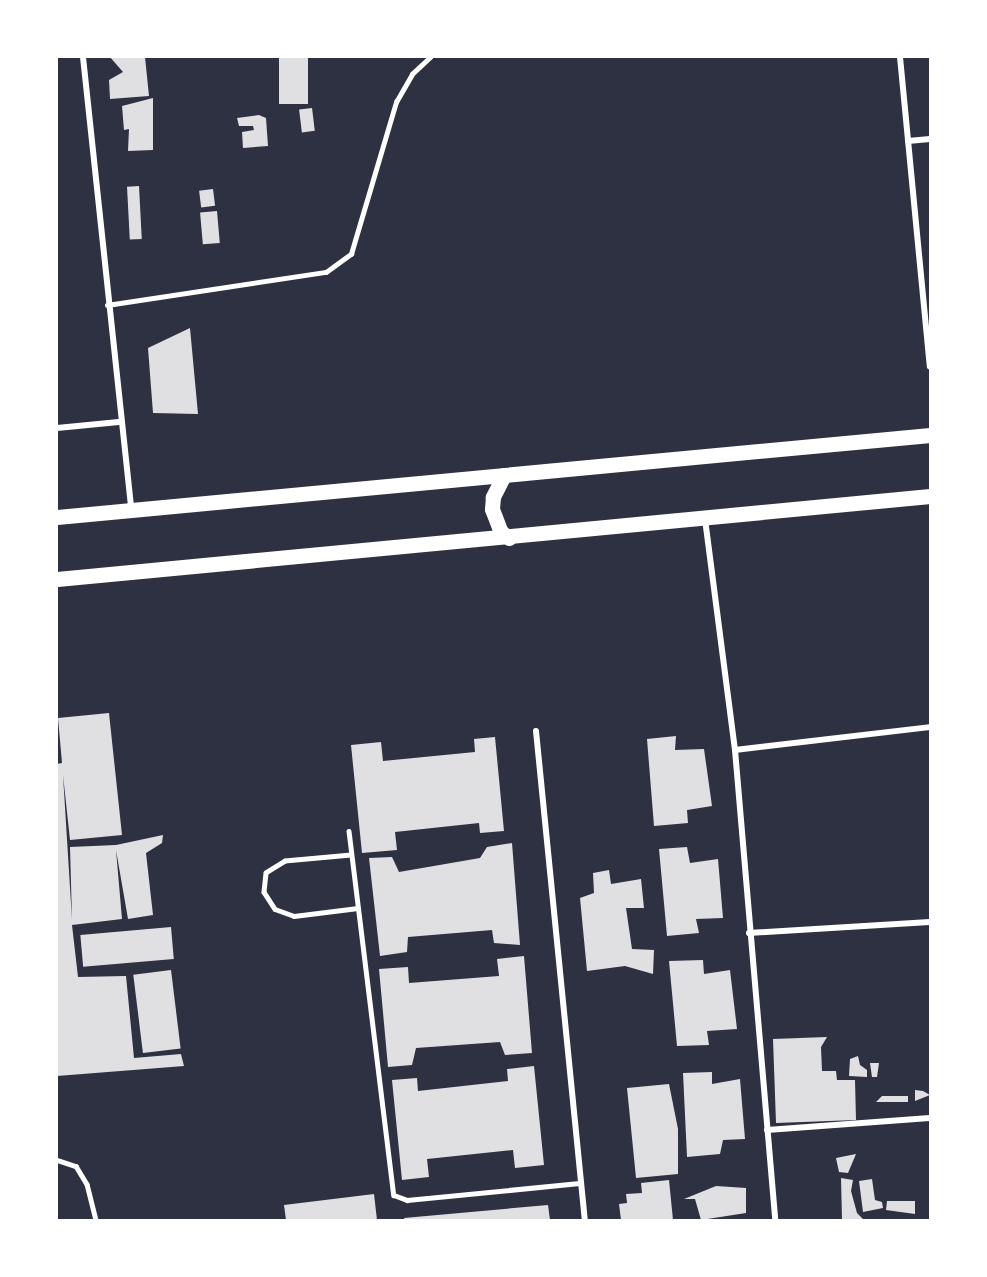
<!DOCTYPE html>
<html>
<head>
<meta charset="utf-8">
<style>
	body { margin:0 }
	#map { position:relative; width:987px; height:1277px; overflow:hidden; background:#2d3142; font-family:Roboto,sans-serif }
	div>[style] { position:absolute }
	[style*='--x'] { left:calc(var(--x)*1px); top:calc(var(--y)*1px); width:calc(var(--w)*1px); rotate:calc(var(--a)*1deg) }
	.building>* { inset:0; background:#e0e0e3; transform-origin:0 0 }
	.service>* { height:4.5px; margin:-2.25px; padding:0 2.25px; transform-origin:2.25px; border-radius:2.25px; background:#fff }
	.minor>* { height:6px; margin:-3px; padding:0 3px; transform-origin:3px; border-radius:3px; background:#fff }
	.primary>* { height:15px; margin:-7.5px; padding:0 7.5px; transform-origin:7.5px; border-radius:7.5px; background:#fff }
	span { translate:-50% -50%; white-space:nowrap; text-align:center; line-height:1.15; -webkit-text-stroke:6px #fff; paint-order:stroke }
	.frame { position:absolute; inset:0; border:58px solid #fff; pointer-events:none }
</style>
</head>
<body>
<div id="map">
	<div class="building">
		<i style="clip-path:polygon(110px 57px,145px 57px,149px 96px,110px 99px,109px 80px,123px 72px)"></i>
		<i style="left:279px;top:57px;width:29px;height:47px"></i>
		<i style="clip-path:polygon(153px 98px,153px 150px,128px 151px,129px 129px,124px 130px,122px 106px)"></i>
		<i style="left:312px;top:108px;width:23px;height:13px;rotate:83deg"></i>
		<i style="clip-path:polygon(259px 115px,266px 118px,268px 146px,243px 148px,242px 132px,254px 130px,253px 126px,239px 126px,237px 118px)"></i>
		<i style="left:139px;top:186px;width:53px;height:12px;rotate:87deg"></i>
		<i style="left:213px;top:189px;width:17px;height:14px;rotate:83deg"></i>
		<i style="left:217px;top:211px;width:32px;height:17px;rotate:85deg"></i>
		<i style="clip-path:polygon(190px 328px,198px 414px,153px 413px,148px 348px)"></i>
		<i style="clip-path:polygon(109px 713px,122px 835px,70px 840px,63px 775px,72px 920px,70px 847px,116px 845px,163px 835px,162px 843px,146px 853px,153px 915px,128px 919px,116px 850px,122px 919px,72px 925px,78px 977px,126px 976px,134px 1058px,181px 1054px,184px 1066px,57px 1076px,57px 764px,62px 763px,58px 718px)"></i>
		<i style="clip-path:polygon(676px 736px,675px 750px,704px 749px,712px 806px,687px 810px,688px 823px,654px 826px,647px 739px)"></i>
		<i style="clip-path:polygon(495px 737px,504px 831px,480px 833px,479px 823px,395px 832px,397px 850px,362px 853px,351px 745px,381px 742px,383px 761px,475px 752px,474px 739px)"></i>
		<i style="clip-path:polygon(512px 843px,520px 945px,494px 943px,492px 930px,408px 937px,407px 952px,380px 956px,369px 858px,392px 857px,399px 872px,480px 858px,487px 847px)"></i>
		<i style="clip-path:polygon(687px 847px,690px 863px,718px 859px,723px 918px,696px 919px,699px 933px,667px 936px,659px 849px)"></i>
		<i style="clip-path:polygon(609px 870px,611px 884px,641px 879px,644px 908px,626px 908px,632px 949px,654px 950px,653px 974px,625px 966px,587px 971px,580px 898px,594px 893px,593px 873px)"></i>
		<i style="left:171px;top:927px;width:32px;height:91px;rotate:85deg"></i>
		<i style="clip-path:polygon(524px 956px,532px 1053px,505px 1055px,500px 1042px,416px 1048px,412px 1065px,388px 1067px,379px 969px,408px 967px,409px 983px,499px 976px,497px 959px)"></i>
		<i style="clip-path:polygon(703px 960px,704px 974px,730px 970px,737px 1029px,707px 1031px,709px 1045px,677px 1046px,669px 961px)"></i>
		<i style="left:171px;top:970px;width:79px;height:38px;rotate:83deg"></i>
		<i style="clip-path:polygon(827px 1037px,821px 1047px,822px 1071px,836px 1071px,837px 1080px,855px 1080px,856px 1120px,776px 1123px,773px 1039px)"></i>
		<i style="clip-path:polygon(858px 1056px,860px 1065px,867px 1070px,867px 1077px,849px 1076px,850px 1059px)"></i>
		<i style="clip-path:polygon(870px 1063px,879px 1063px,877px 1077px,872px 1077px)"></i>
		<i style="clip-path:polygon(534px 1066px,544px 1165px,515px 1168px,513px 1150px,427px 1159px,429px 1177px,402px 1180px,392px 1080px,417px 1078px,418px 1091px,508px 1081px,507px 1069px)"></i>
		<i style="clip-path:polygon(712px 1072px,712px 1084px,740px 1079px,745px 1139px,723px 1140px,720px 1154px,687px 1157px,683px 1073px)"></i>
		<i style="clip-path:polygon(669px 1084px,678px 1129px,678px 1174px,636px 1178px,627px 1088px)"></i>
		<i style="clip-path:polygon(915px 1090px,923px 1091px,930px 1095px,915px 1101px)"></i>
		<i style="clip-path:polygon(882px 1096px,908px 1096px,908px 1102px,876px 1102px)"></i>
		<i style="clip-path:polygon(856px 1154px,848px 1173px,839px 1172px,836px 1158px)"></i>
		<i style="clip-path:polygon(841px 1178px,853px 1180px,851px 1191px,857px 1213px,864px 1220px,842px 1220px)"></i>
		<i style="clip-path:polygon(872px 1179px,875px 1200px,882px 1202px,883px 1208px,863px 1212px,859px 1181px)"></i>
		<i style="clip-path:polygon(669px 1180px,673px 1220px,621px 1220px,619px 1204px,627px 1203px,626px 1194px,642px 1193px,641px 1183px)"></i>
		<i style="clip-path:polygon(716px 1186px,746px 1188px,746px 1213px,701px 1220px,695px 1199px,684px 1199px)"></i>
		<i style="clip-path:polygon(374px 1194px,377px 1220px,286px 1220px,284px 1205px)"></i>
		<i style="clip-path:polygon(887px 1201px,915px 1201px,915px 1214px,886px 1210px)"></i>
		<i style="clip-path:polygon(548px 1205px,550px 1220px,405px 1220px,404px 1218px)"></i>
	</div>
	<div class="service">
		<i style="--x:107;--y:305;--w:221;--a:-8.6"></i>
		<i style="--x:326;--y:272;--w:31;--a:-36"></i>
		<i style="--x:351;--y:254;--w:159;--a:-73.5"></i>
		<i style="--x:396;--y:102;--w:32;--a:-60"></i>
		<i style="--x:412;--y:74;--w:25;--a:-43"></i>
		<i style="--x:349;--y:831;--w:367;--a:83"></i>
		<i style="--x:394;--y:1195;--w:14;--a:21"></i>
		<i style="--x:407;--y:1200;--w:173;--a:-5.6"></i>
		<i style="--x:351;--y:855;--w:66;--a:174.8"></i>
		<i style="--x:285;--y:861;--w:22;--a:148"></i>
		<i style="--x:266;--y:873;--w:19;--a:96"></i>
		<i style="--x:264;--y:892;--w:20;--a:57"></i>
		<i style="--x:275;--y:909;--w:20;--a:20"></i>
		<i style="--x:294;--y:916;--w:64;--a:-7.2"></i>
		<i style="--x:57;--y:1160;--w:20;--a:18"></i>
		<i style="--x:76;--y:1166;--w:21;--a:59"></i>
		<i style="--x:87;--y:1184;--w:37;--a:76"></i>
	</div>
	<div class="minor">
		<i style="--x:83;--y:57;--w:455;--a:83.9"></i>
		<i style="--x:900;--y:57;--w:311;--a:84.5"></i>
		<i style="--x:908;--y:141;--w:22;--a:-5"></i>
		<i style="--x:57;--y:428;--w:62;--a:-5.5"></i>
		<i style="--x:705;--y:519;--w:233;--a:82.6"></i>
		<i style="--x:735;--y:750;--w:472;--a:85.1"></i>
		<i style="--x:536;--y:731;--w:491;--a:84.3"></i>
		<i style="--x:735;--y:750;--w:196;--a:-6.7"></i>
		<i style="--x:749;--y:933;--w:181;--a:-3.5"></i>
		<i style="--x:767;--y:1130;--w:163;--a:-4.2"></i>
	</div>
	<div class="primary">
		<i style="--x:504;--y:475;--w:25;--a:117"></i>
		<i style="--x:493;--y:497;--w:12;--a:95"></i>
		<i style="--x:492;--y:509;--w:25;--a:69"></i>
		<i style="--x:501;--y:532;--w:10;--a:37"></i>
		<i style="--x:57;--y:517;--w:877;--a:-5.37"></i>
		<i style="--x:57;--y:579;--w:877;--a:-5.43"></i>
	</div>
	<div class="frame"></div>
</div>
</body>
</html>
